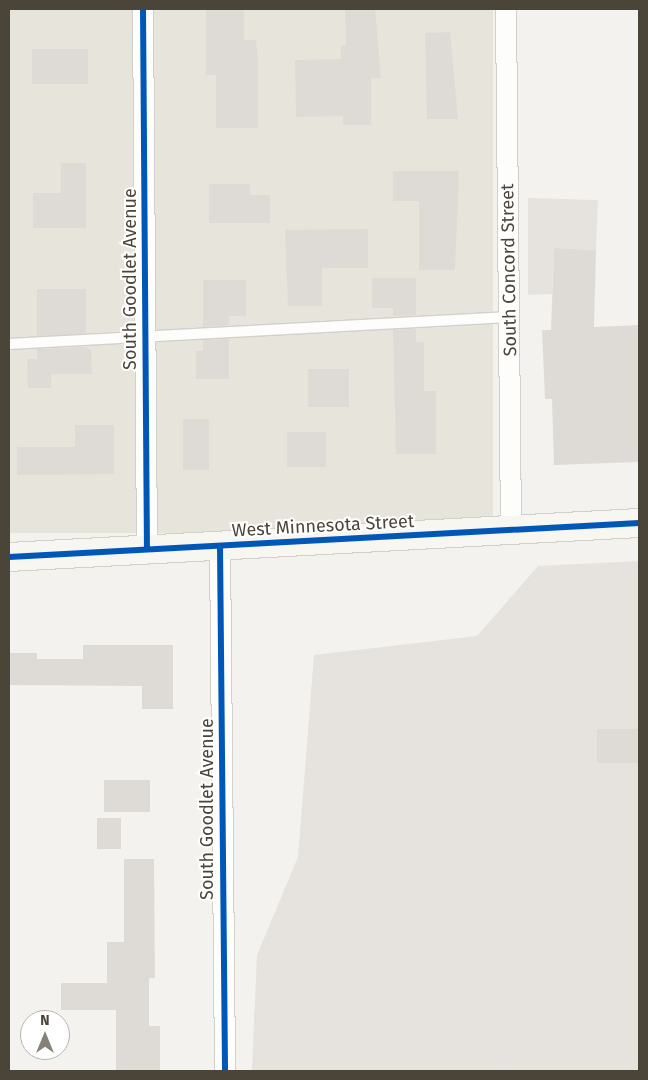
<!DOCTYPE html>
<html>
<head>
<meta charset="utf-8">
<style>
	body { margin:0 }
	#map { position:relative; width:648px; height:1080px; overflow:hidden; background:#f4f2ee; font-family:"Fira Sans",sans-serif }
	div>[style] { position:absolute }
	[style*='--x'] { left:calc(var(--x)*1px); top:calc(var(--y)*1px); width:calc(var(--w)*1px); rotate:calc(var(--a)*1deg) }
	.residential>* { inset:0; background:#e7e4dc; transform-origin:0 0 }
	.industrial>* { inset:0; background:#e6e2de }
	.parking>* { inset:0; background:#e6e3df; transform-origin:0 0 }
	.building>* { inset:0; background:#dedbd6; transform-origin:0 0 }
	.roads { filter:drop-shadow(1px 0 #d2d0cb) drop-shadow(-1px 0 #d2d0cb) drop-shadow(0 1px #d2d0cb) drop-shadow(0 -1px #d2d0cb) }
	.lane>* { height:10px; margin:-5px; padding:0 5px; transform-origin:5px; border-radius:5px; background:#fdfdfc }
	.street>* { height:20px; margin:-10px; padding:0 10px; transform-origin:10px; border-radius:10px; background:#fdfdfc }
	.secondary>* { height:28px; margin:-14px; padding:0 14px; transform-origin:14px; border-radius:14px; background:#f7f6f1 }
	.cycleway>* { height:6px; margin:-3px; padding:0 3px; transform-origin:3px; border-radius:3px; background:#0057b8 }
	span { translate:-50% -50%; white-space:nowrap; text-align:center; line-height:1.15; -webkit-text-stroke:4px #fff; paint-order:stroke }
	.street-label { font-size:18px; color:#4b4439 }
	.frame { position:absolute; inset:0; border:10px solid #4b4439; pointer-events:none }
	.north { position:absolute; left:20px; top:1010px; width:50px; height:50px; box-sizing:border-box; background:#fff; border:1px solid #b7b4b0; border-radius:50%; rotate:0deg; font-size:14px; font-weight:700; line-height:20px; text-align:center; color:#4b4439 }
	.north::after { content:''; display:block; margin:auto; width:18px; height:22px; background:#868178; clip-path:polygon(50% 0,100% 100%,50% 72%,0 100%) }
</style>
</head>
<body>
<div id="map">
	<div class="residential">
		<i style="left:9px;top:9px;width:484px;height:524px"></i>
	</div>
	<div class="industrial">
		<i style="clip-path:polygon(639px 561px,639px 1071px,252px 1071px,257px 955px,298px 857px,314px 655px,477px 636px,538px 566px)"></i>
	</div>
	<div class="parking">
		<i style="clip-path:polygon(528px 198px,598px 200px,596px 250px,554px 248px,552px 294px,528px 295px)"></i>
		<i style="left:639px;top:573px;width:498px;height:97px;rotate:90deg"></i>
		<i style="clip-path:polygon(493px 662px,499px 1071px,254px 1071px,254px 1012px,319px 881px,338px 681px)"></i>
	</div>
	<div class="building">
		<i style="clip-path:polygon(206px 9px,244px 9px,244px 40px,256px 40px,258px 60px,258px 128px,216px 128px,216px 75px,206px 75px)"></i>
		<i style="clip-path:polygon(345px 9px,375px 9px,381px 78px,371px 78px,371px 125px,343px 125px,343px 116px,296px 117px,295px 60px,341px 59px,341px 45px,346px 45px)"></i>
		<i style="clip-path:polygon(450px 32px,458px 119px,427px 119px,425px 33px)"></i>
		<i style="left:88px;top:49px;width:35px;height:56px;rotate:90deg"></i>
		<i style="clip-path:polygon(61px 163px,86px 163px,86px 228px,33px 228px,33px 193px,61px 193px)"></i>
		<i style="clip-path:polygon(393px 171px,459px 171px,455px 270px,419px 270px,419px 201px,393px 201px)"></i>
		<i style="clip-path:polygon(209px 184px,250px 184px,250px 195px,270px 195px,270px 223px,209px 223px)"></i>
		<i style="clip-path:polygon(368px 229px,368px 268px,322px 268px,322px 306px,288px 306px,285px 230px)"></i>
		<i style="clip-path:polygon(554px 248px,596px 250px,594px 327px,639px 325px,639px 462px,554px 465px,552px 399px,545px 399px,542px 330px,551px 330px)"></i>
		<i style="clip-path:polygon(372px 278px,416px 278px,416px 315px,393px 316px,393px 308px,372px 308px)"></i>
		<i style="clip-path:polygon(203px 280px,246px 280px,246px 316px,229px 316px,229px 325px,203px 327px)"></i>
		<i style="left:37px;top:289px;width:49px;height:47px"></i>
		<i style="clip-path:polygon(416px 329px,416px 342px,424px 342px,424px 391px,436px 391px,436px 454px,396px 454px,393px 330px)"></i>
		<i style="clip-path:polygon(229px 339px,229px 379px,196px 379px,196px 351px,203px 351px,203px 340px)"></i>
		<i style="clip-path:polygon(86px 347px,91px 351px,92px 374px,51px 374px,51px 388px,28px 388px,27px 359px,37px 359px,37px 349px)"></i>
		<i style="left:308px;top:369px;width:41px;height:38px"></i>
		<i style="left:183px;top:419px;width:26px;height:51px"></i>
		<i style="clip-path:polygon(75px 425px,114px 425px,114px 474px,17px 475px,17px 447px,75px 447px)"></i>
		<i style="left:287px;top:432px;width:39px;height:35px"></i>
		<i style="clip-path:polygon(83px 645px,173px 645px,173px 709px,142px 709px,142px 686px,9px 685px,9px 653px,37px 653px,37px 659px,83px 659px)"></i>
		<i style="left:597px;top:729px;width:42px;height:34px"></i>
		<i style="left:104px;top:780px;width:46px;height:32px"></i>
		<i style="left:97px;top:818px;width:24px;height:31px"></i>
		<i style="clip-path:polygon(124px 859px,154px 859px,155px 978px,149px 978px,149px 1026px,160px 1026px,160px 1071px,116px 1071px,116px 1010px,61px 1010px,61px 983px,107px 983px,107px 942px,124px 942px)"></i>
	</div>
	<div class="roads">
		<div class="lane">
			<i style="--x:9;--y:344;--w:501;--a:-3.09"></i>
		</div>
		<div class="street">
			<i style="--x:143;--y:9;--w:540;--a:89.58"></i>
			<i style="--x:506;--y:9;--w:522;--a:89.45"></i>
			<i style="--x:220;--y:546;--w:525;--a:89.45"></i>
		</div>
		<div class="secondary">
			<i style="--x:9;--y:557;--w:631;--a:-3.09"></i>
		</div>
	</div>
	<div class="cycleway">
		<i style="--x:143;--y:9;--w:540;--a:89.58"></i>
		<i style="--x:220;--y:546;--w:525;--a:89.45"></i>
		<i style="--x:9;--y:557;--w:631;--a:-3.09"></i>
	</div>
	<div class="street-label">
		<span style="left:509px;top:270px;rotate:-91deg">South Concord Street</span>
		<span style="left:130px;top:279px;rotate:-90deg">South Goodlet Avenue</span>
		<span style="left:323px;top:526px;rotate:-3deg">West Minnesota Street</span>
		<span style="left:207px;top:809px;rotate:-90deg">South Goodlet Avenue</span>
	</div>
	<div class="frame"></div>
	<div class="north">N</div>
</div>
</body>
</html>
